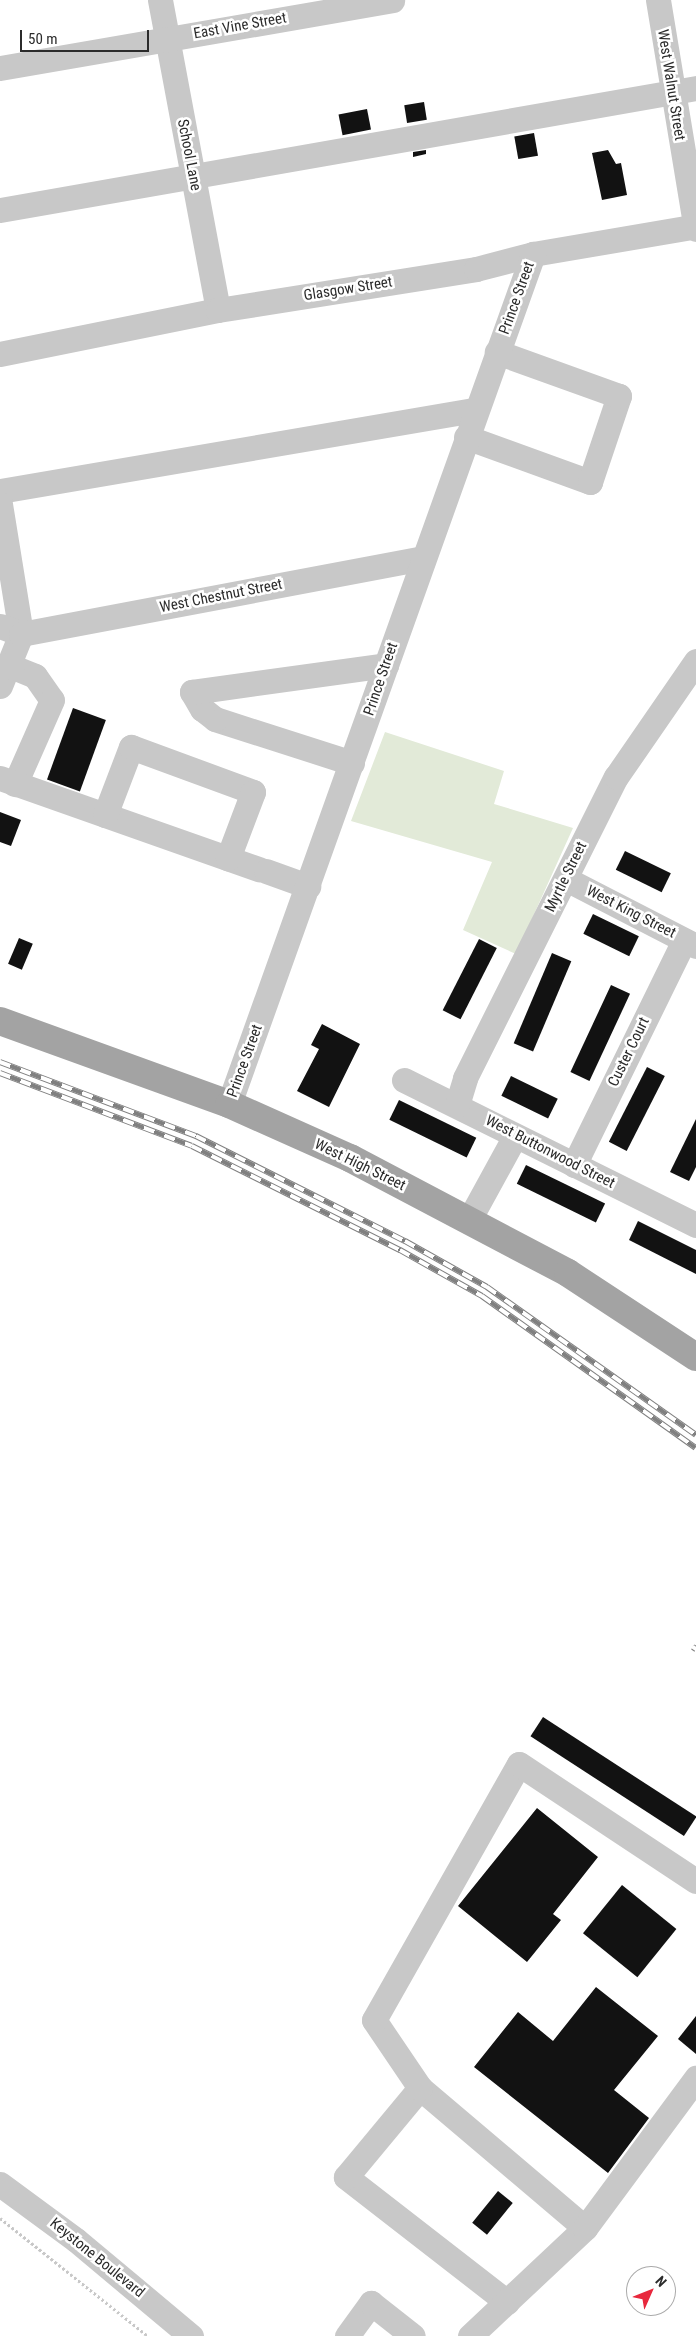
<!DOCTYPE html>
<html>
<head>
<meta charset="utf-8">
<style>
	body { margin:0 }
	#map { position:relative; width:696px; height:2336px; overflow:hidden; background:#fff; font-family:"Roboto Condensed",sans-serif }
	div>[style] { position:absolute }
	[style*='--x'] { left:calc(var(--x)*1px); top:calc(var(--y)*1px); width:calc(var(--w)*1px); rotate:calc(var(--a)*1deg) }
	.green>* { inset:0; background:#e2ead8 }
	.building>* { inset:0; background:#121212; transform-origin:0 0 }
	.path>* { height:3px; margin-top:-1.5px; transform-origin:0; background:repeating-linear-gradient(90deg,#c8c8c8 0 2.5px,transparent 0 5px) }
	.minor>* { height:25px; margin:-12.5px; padding:0 12.5px; transform-origin:12.5px; border-radius:12.5px; background:#c8c8c8 }
	.major>* { height:28px; margin:-14px; padding:0 14px; transform-origin:14px; border-radius:14px; background:#a3a3a3 }
	.rail>* { height:5.5px; margin-top:-2.75px; transform-origin:0; background:repeating-linear-gradient(90deg,#fff 0 11px,#808080 0 22px); box-sizing:border-box; border-block:1px solid #808080 }
	span { translate:-50% -50%; white-space:nowrap; text-align:center; line-height:1.15; -webkit-text-stroke:5px #fff; paint-order:stroke }
	.street-label { font-size:15px; color:#2b2b2b }
	.north { position:absolute; left:626px; top:2266px; width:50px; height:50px; box-sizing:border-box; background:#fff; border:1px solid #aaa; border-radius:50%; rotate:46deg; font-size:14px; font-weight:700; line-height:20px; text-align:center; color:#2b2b2b }
	.north::after { content:''; display:block; margin:auto; width:18px; height:22px; background:#e8283d; clip-path:polygon(50% 0,100% 100%,50% 72%,0 100%) }
	.scale { position:absolute; left:20px; top:30px; width:129px; height:22px; box-sizing:border-box; border:2px solid #2b2b2b; border-top:0; padding-left:6px; font-size:15px; line-height:18px; white-space:nowrap; color:#2b2b2b; -webkit-text-stroke:4px #fff; paint-order:stroke }
</style>
</head>
<body>
<div id="map">
	<div class="green">
		<i style="clip-path:polygon(385px 732px,504px 771px,494px 804px,573px 828px,516px 954px,463px 930px,492px 862px,351px 821px)"></i>
	</div>
	<div class="building">
		<i style="left:424px;top:102px;width:18px;height:20px;rotate:81deg"></i>
		<i style="left:367px;top:109px;width:21px;height:29px;rotate:79deg"></i>
		<i style="left:534px;top:133px;width:23px;height:20px;rotate:80deg"></i>
		<i style="clip-path:polygon(426px 150px,426px 154px,413px 157px,413px 152px)"></i>
		<i style="clip-path:polygon(608px 150px,616px 164px,621px 163px,627px 195px,602px 200px,592px 153px)"></i>
		<i style="left:73px;top:708px;width:35px;height:76px;rotate:20deg"></i>
		<i style="clip-path:polygon(0 812px,21px 820px,11px 846px,0 842px)"></i>
		<i style="left:625px;top:851px;width:51px;height:21px;rotate:26deg"></i>
		<i style="left:593px;top:914px;width:51px;height:22px;rotate:26deg"></i>
		<i style="left:19px;top:938px;width:15px;height:28px;rotate:23deg"></i>
		<i style="left:479px;top:939px;width:20px;height:80px;rotate:27deg"></i>
		<i style="left:552px;top:953px;width:21px;height:98px;rotate:23deg"></i>
		<i style="left:611px;top:985px;width:21px;height:96px;rotate:25deg"></i>
		<i style="clip-path:polygon(322px 1024px,360px 1044px,329px 1107px,297px 1091px,319px 1049px,311px 1045px)"></i>
		<i style="left:647px;top:1067px;width:20px;height:84px;rotate:27deg"></i>
		<i style="left:511px;top:1076px;width:52px;height:22px;rotate:26deg"></i>
		<i style="left:399px;top:1100px;width:86px;height:22px;rotate:26deg"></i>
		<i style="clip-path:polygon(696px 1119px,696px 1167px,689px 1181px,670px 1172px)"></i>
		<i style="left:526px;top:1165px;width:88px;height:21px;rotate:26deg"></i>
		<i style="clip-path:polygon(638px 1221px,696px 1250px,696px 1274px,629px 1240px)"></i>
		<i style="left:543px;top:1717px;width:183px;height:23px;rotate:33deg"></i>
		<i style="clip-path:polygon(537px 1808px,598px 1857px,553px 1914px,561px 1920px,527px 1962px,458px 1906px)"></i>
		<i style="left:622px;top:1885px;width:70px;height:62px;rotate:39deg"></i>
		<i style="clip-path:polygon(596px 1987px,658px 2036px,614px 2090px,649px 2118px,608px 2173px,474px 2067px,518px 2012px,553px 2041px)"></i>
		<i style="clip-path:polygon(696px 2016px,696px 2054px,678px 2039px)"></i>
		<i style="left:498px;top:2191px;width:19px;height:41px;rotate:39deg"></i>
	</div>
	<div class="path">
		<i style="--x:0;--y:2218;--w:189;--a:38.6"></i>
	</div>
	<div class="minor">
		<i style="--x:160;--y:0;--w:315;--a:79.4"></i>
		<i style="--x:658;--y:0;--w:232;--a:80.6"></i>
		<i style="--x:0;--y:68;--w:398;--a:-9.8"></i>
		<i style="--x:0;--y:210;--w:707;--a:-9.94"></i>
		<i style="--x:0;--y:354;--w:222;--a:-11.4"></i>
		<i style="--x:218;--y:310;--w:261;--a:-9"></i>
		<i style="--x:476;--y:269;--w:59;--a:-14.7"></i>
		<i style="--x:533;--y:254;--w:165;--a:-9.7"></i>
		<i style="--x:466;--y:437;--w:132;--a:19.9"></i>
		<i style="--x:590;--y:482;--w:91;--a:-71.4"></i>
		<i style="--x:619;--y:396;--w:130;--a:-160.2"></i>
		<i style="--x:0;--y:491;--w:483;--a:-9.7"></i>
		<i style="--x:0;--y:504;--w:132;--a:80.8"></i>
		<i style="--x:21;--y:634;--w:56;--a:112"></i>
		<i style="--x:0;--y:626;--w:22;--a:21"></i>
		<i style="--x:21;--y:634;--w:408;--a:-10.7"></i>
		<i style="--x:8;--y:665;--w:29;--a:22"></i>
		<i style="--x:35;--y:676;--w:29;--a:55"></i>
		<i style="--x:52;--y:700;--w:92;--a:113.8"></i>
		<i style="--x:352;--y:763;--w:144;--a:-162.2"></i>
		<i style="--x:215;--y:719;--w:16;--a:-142"></i>
		<i style="--x:202;--y:709;--w:20;--a:-120"></i>
		<i style="--x:192;--y:692;--w:196;--a:-7.9"></i>
		<i style="--x:0;--y:778;--w:275;--a:19.4"></i>
		<i style="--x:105;--y:815;--w:73;--a:-69.1"></i>
		<i style="--x:131;--y:747;--w:130;--a:20.2"></i>
		<i style="--x:253;--y:792;--w:71;--a:110.7"></i>
		<i style="--x:266;--y:871;--w:45;--a:19.7"></i>
		<i style="--x:566;--y:879;--w:146;--a:27.3"></i>
		<i style="--x:404;--y:1080;--w:326;--a:26.4"></i>
		<i style="--x:229;--y:1104;--w:903;--a:-70.32"></i>
		<i style="--x:457;--y:1105;--w:28;--a:-73"></i>
		<i style="--x:465;--y:1078;--w:337;--a:-63.4"></i>
		<i style="--x:616;--y:777;--w:141;--a:-55.4"></i>
		<i style="--x:574;--y:1165;--w:250;--a:-63.9"></i>
		<i style="--x:469;--y:1220;--w:96;--a:-61.3"></i>
		<i style="--x:420;--y:2088;--w:216;--a:40.3"></i>
		<i style="--x:0;--y:2184;--w:94;--a:36.4"></i>
		<i style="--x:76;--y:2240;--w:150;--a:39.9"></i>
		<i style="--x:507;--y:2302;--w:204;--a:-142.2"></i>
		<i style="--x:346;--y:2177;--w:116;--a:-50.3"></i>
		<i style="--x:420;--y:2088;--w:82;--a:-124.1"></i>
		<i style="--x:374;--y:2020;--w:294;--a:-60.5"></i>
		<i style="--x:519;--y:1764;--w:212;--a:33.5"></i>
		<i style="--x:347;--y:2336;--w:41;--a:-54"></i>
		<i style="--x:371;--y:2303;--w:53;--a:38.2"></i>
		<i style="--x:470;--y:2336;--w:158;--a:-43.2"></i>
		<i style="--x:585;--y:2228;--w:187;--a:-53.5"></i>
	</div>
	<div class="major">
		<i style="--x:0;--y:1021;--w:244;--a:19.9"></i>
		<i style="--x:229;--y:1104;--w:133;--a:24.1"></i>
		<i style="--x:350;--y:1158;--w:246;--a:27.8"></i>
		<i style="--x:568;--y:1273;--w:153;--a:33.3"></i>
	</div>
	<div class="rail">
		<i style="--x:0;--y:1062;--w:210;--a:20.7"></i>
		<i style="--x:196;--y:1136;--w:234;--a:26.7"></i>
		<i style="--x:405;--y:1241;--w:94;--a:29.3"></i>
		<i style="--x:487;--y:1287;--w:256;--a:35.3"></i>
		<i style="--x:0;--y:1073;--w:205;--a:20.8"></i>
		<i style="--x:192;--y:1146;--w:233;--a:26.6"></i>
		<i style="--x:400;--y:1250;--w:94;--a:29.3"></i>
		<i style="--x:482;--y:1296;--w:262;--a:35.4"></i>
		<i style="--x:693;--y:1647;--w:4;--a:34"></i>
	</div>
	<div class="street-label">
		<span style="left:240px;top:26px;rotate:-10deg">East Vine Street</span>
		<span style="left:671px;top:85px;rotate:81deg">West Walnut Street</span>
		<span style="left:189px;top:155px;rotate:79deg">School Lane</span>
		<span style="left:348px;top:289px;rotate:-9deg">Glasgow Street</span>
		<span style="left:517px;top:298px;rotate:-70deg">Prince Street</span>
		<span style="left:221px;top:596px;rotate:-11deg">West Chestnut Street</span>
		<span style="left:381px;top:679px;rotate:-71deg">Prince Street</span>
		<span style="left:566px;top:877px;rotate:-64deg">Myrtle Street</span>
		<span style="left:631px;top:912px;rotate:27deg">West King Street</span>
		<span style="left:629px;top:1052px;rotate:-64deg">Custer Court</span>
		<span style="left:245px;top:1061px;rotate:-70deg">Prince Street</span>
		<span style="left:550px;top:1152px;rotate:27deg">West Buttonwood Street</span>
		<span style="left:360px;top:1165px;rotate:26deg">West High Street</span>
		<span style="left:97px;top:2258px;rotate:39deg">Keystone Boulevard</span>
	</div>
	<div class="north">N</div>
	<div class="scale">50 m</div>
</div>
</body>
</html>
